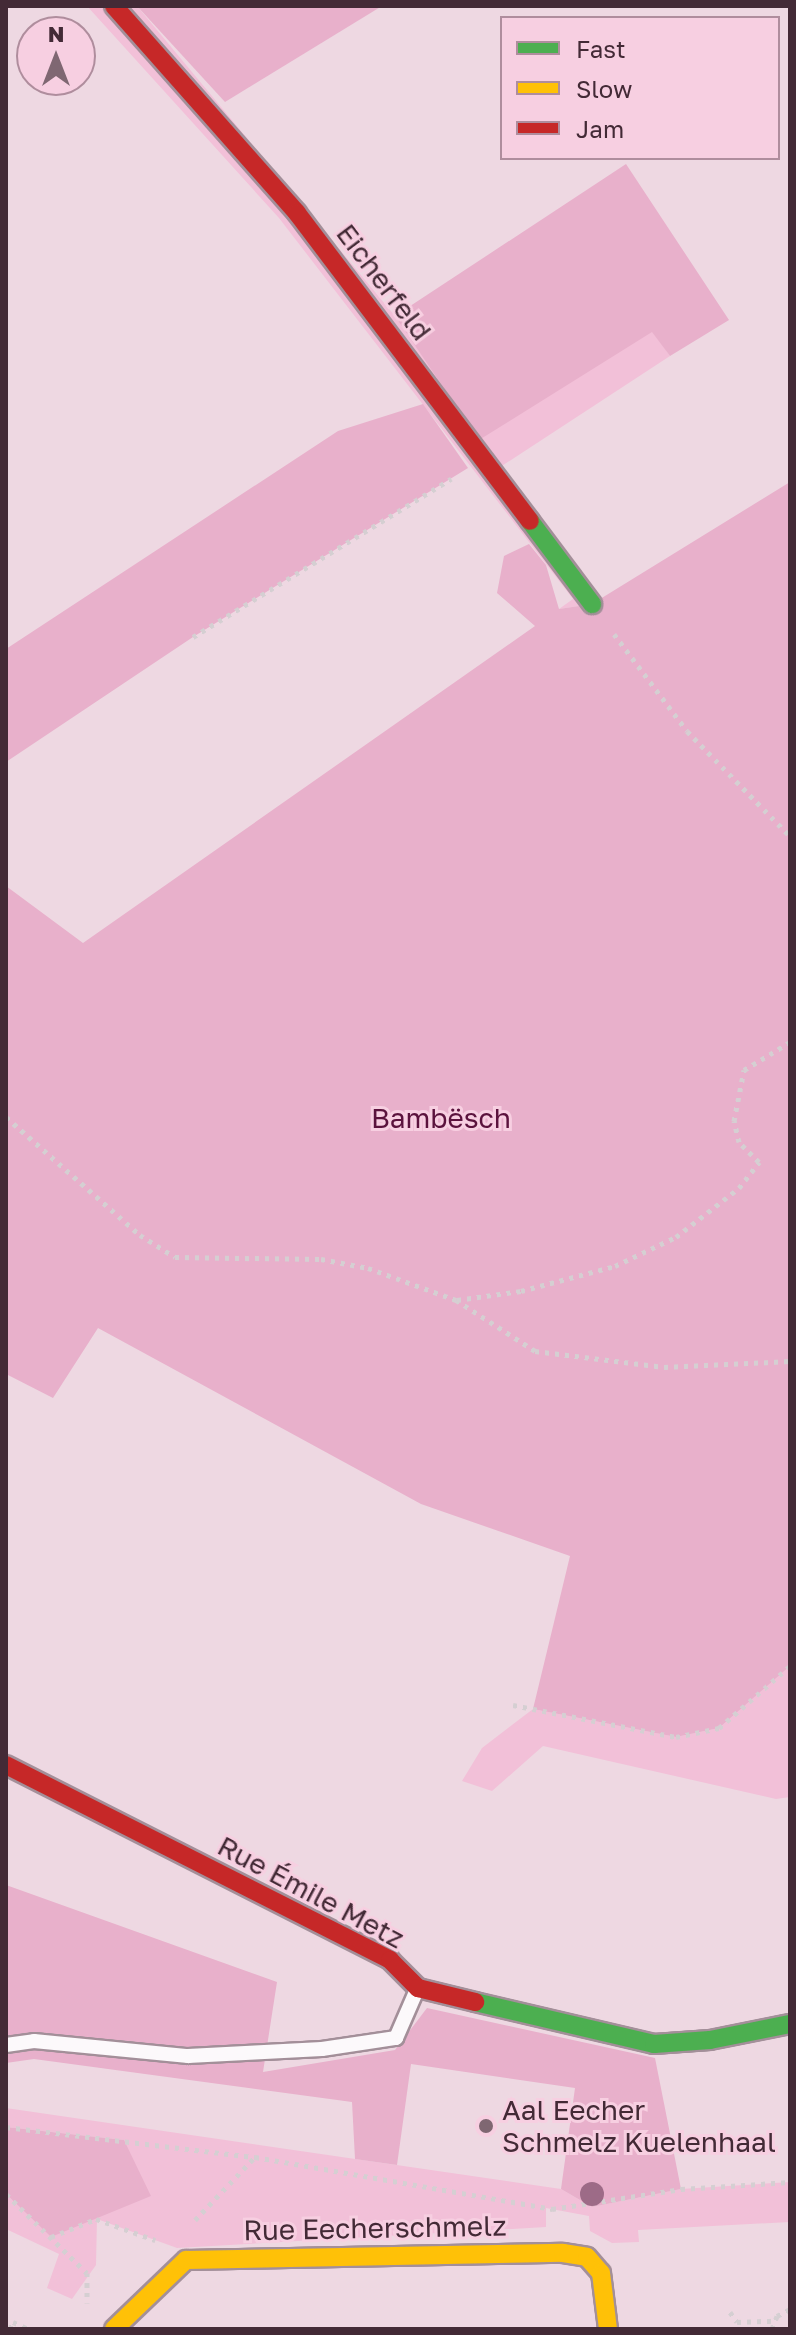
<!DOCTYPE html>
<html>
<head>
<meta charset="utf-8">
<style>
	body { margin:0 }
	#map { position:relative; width:796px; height:2335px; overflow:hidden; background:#eed8e2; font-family:"Golos Text",sans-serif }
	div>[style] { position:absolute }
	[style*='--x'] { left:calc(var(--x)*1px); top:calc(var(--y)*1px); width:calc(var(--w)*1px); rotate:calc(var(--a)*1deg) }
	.green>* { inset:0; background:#f2c0d8 }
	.forest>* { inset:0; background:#e8b0cb }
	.path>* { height:5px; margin-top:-2.5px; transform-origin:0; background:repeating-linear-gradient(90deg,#d5cfd2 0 4px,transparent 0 10px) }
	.roads { filter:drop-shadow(2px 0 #a38f99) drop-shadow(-2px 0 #a38f99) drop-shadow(0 2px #a38f99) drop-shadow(0 -2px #a38f99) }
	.lane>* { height:14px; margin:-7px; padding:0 7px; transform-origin:7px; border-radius:7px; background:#fcf9fb }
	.fast>* { height:18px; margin:-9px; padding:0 9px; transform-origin:9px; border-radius:9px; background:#4caf50 }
	.slow>* { height:18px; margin:-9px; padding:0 9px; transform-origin:9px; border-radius:9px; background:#ffc107 }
	.jam>* { height:18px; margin:-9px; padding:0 9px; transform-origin:9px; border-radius:9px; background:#c62828 }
	.trees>* { width:24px; height:24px; margin:-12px; border-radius:50%; background:#9d6b87 }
	.dots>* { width:22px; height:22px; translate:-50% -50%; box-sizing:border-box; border:4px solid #f7cfe1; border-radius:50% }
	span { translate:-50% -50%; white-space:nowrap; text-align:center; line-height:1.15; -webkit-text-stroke:6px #f7cfe1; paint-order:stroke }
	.street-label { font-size:28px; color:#432a36 }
	.park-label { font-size:28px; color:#5b123d }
	.poi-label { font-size:28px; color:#432a36 }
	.left { translate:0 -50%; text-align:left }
	.frame { position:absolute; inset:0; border:8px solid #432a36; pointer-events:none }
	.legend { position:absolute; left:500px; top:16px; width:280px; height:144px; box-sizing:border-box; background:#f7cfe1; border:2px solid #af8d9d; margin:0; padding:10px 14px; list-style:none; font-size:24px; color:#432a36 }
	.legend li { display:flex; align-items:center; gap:16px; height:40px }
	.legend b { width:40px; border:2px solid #af8d9d }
	.north { position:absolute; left:16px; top:16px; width:80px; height:80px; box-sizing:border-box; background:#f7cfe1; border:2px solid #af8d9d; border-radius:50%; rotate:0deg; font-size:22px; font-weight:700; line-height:32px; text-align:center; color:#432a36 }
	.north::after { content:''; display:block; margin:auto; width:28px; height:36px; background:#7f6772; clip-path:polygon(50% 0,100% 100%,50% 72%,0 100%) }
</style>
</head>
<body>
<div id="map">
	<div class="green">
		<i style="clip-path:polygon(87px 6px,137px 6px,395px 316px,653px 331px,670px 356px,491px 473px,592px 604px,559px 609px,573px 599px,279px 218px)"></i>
		<i style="clip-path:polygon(790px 1666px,790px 1797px,776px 1799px,543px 1746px,492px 1791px,462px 1781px,482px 1748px,533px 1709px,676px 1737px,719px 1728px)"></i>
		<i style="clip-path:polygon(6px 2108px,561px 2189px,592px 2207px,681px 2189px,790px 2182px,790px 2222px,638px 2230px,639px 2242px,612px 2243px,590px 2231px,589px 2216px,546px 2208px,546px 2227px,177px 2248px,97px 2219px,96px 2265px,72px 2299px,47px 2288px,59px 2254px,6px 2229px,6px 2194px,51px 2237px,124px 2140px,6px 2127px)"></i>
	</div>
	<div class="forest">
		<i style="clip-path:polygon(137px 6px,382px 6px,225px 102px)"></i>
		<i style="clip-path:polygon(626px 164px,729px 320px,670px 356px,652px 332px,479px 440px,395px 316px)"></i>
		<i style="clip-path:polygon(423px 404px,468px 468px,193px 637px,6px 762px,6px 649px,338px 431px)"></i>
		<i style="clip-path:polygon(790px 482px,790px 1666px,719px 1728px,676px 1737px,533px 1709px,570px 1556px,421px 1504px,98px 1328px,53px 1398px,6px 1374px,6px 886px,83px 943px,535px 626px,497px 593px,504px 556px,529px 544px,546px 565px,559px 609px,592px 604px)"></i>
		<i style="clip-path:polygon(6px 1885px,277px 1982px,263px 2072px,395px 2050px,427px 2008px,655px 2058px,681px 2189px,592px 2207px,561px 2189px,575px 2088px,411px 2064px,397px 2165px,355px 2159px,352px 2102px,34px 2059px,6px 2063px)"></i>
		<i style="clip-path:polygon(6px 2127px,124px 2140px,151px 2196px,51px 2237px,6px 2194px)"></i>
	</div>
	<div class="path">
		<i style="--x:614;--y:634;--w:121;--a:53"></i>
		<i style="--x:687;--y:731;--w:147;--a:45.6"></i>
		<i style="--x:193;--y:637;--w:303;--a:-31.5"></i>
		<i style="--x:6;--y:1117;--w:179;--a:41.4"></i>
		<i style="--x:140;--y:1235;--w:41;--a:32.2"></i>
		<i style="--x:175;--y:1257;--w:146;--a:0.8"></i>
		<i style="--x:321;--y:1259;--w:48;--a:10.8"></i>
		<i style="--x:368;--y:1268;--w:94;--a:20"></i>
		<i style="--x:456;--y:1300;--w:94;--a:32.8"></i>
		<i style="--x:535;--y:1351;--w:130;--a:7.1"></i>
		<i style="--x:664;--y:1367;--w:126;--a:-2.7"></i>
		<i style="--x:457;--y:1300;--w:65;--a:-8"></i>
		<i style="--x:521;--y:1291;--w:97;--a:-14.9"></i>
		<i style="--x:615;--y:1266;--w:68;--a:-25.4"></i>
		<i style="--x:676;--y:1237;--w:80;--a:-37.9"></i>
		<i style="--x:739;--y:1188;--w:33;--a:-52"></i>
		<i style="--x:759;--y:1162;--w:28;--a:-135"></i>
		<i style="--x:739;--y:1142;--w:22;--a:-103"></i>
		<i style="--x:734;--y:1121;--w:52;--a:-78.9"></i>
		<i style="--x:744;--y:1070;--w:54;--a:-31.3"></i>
		<i style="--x:513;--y:1705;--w:166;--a:11.1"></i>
		<i style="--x:676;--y:1737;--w:44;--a:-11.8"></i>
		<i style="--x:719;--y:1728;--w:94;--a:-41.1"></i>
		<i style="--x:6;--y:2127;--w:251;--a:6.9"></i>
		<i style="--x:255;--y:2157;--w:302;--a:9.9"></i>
		<i style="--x:552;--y:2209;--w:131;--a:-8.8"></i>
		<i style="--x:681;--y:2189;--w:109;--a:-3.7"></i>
		<i style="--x:6;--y:2194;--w:113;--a:44.3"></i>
		<i style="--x:87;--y:2273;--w:30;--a:90"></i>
		<i style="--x:195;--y:2220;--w:86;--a:-46.4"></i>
		<i style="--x:51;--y:2237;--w:48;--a:-21.8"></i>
		<i style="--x:96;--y:2219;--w:63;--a:19.6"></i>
		<i style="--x:730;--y:2312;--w:12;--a:55"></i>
		<i style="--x:737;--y:2322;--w:38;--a:-2"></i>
		<i style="--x:10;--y:2329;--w:8;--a:-67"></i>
		<i style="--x:13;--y:2322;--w:17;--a:24"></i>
		<i style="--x:772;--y:2329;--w:14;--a:-69"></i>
		<i style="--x:777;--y:2316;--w:15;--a:-28"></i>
	</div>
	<div class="roads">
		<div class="lane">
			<i style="--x:6;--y:2045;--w:28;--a:-8"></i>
			<i style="--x:34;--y:2041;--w:155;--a:5.6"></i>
			<i style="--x:188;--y:2056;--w:134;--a:-3"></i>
			<i style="--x:322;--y:2049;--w:75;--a:-8.5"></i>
			<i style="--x:396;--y:2038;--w:50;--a:-66.5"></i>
		</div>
		<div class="fast">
			<i style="--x:530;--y:521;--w:104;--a:53.2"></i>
			<i style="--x:475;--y:2002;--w:184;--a:13.2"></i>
			<i style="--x:654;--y:2044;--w:56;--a:-4.1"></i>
			<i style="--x:710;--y:2040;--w:82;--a:-11.3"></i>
		</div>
		<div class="slow">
			<i style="--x:114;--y:2329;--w:100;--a:-43.8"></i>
			<i style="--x:186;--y:2260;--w:377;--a:-1.1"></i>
			<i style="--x:563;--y:2253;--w:24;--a:9"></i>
			<i style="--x:587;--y:2257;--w:21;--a:49"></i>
			<i style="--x:601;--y:2273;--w:56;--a:82.9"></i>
		</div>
		<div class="jam">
			<i style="--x:114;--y:6;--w:276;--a:48.5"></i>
			<i style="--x:297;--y:213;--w:386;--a:52.9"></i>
			<i style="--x:6;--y:1765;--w:431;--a:26.9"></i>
			<i style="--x:390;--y:1960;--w:40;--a:45"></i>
			<i style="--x:418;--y:1988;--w:59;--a:13.8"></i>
		</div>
	</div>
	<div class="trees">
		<i style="left:592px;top:2194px"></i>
	</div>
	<div class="dots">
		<i style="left:486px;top:2126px;background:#7f6772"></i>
	</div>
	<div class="street-label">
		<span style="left:384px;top:282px;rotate:53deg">Eicherfeld</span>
		<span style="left:311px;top:1892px;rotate:28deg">Rue Émile Metz</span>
		<span style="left:375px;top:2228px;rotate:-1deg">Rue Eecherschmelz</span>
	</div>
	<div class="park-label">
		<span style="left:441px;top:1118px">Bambësch</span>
	</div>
	<div class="poi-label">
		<span class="left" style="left:502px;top:2126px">Aal Eecher<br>Schmelz Kuelenhaal</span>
	</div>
	<div class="frame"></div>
	<ul class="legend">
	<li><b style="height:10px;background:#4caf50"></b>Fast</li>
	<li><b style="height:10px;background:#ffc107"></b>Slow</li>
	<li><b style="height:10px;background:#c62828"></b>Jam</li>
	</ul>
	<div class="north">N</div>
</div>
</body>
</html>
